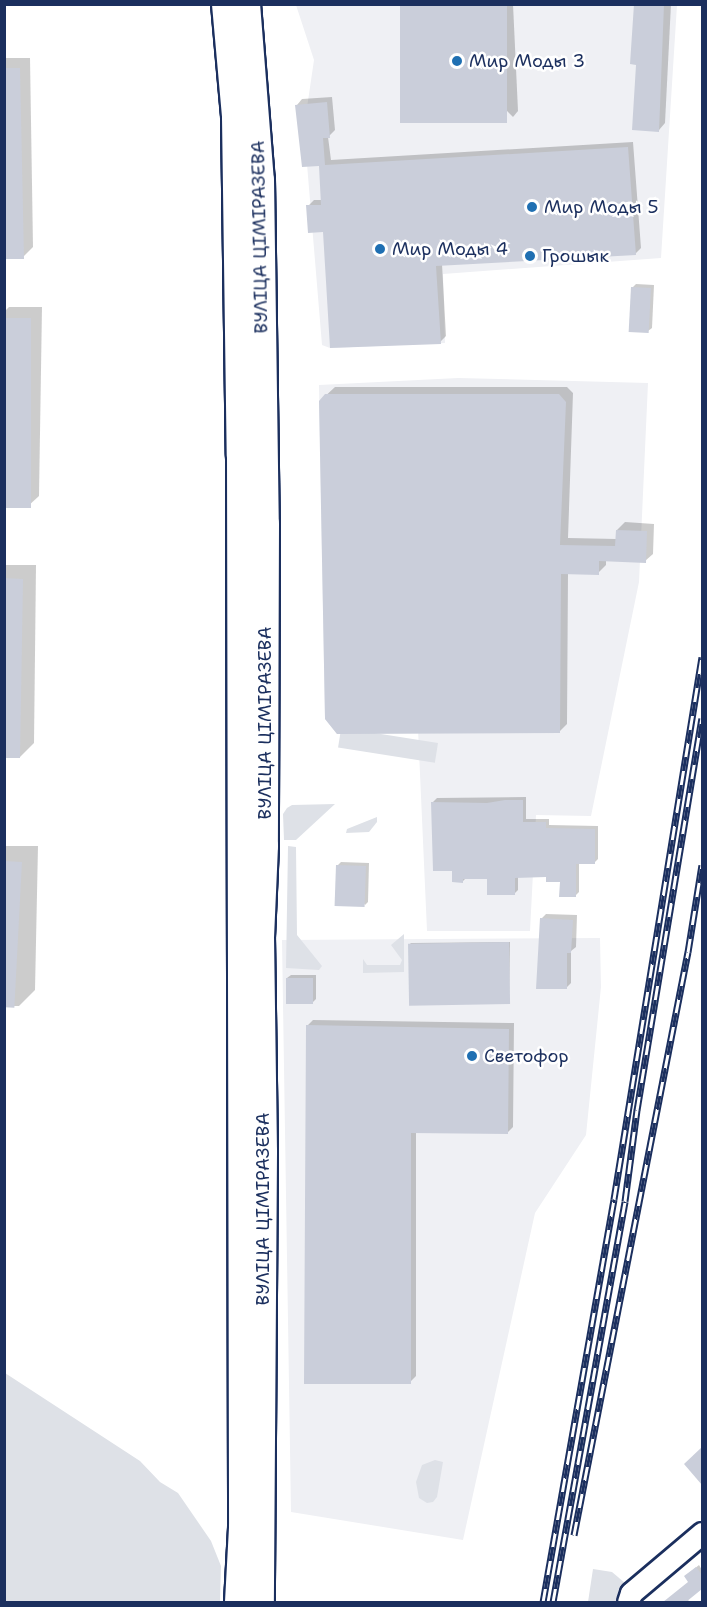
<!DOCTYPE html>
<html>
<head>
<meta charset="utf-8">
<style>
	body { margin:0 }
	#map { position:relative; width:707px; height:1607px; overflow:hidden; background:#fff; font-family:"Shantell Sans",sans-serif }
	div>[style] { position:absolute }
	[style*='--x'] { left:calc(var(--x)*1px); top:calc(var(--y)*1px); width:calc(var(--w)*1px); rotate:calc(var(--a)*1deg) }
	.built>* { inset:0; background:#eff0f4 }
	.green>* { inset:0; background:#dee1e7; transform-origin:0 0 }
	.shadow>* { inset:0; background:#0003 }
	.building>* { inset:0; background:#caceda; transform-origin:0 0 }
	.roads { filter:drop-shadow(2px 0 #1b2f5e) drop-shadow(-2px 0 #1b2f5e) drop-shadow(0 2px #1b2f5e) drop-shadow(0 -2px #1b2f5e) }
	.minor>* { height:21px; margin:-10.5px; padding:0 10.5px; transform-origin:10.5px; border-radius:10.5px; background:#fff }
	.major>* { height:26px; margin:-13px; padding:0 13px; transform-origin:13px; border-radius:13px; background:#fff }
	.rail>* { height:7px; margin-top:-3.5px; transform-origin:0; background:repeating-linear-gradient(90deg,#fff 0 14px,#1b2f5e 0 28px); box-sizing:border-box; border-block:2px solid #1b2f5e }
	.dots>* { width:16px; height:16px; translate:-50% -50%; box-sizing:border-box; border:3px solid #fff; border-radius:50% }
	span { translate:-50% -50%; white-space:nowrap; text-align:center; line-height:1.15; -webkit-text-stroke:5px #fff; paint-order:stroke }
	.poi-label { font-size:18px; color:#1b2f5e }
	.left { translate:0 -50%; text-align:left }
	.street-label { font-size:18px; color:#1b2f5e }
	.frame { position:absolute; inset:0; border:6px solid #1b2f5e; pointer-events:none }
</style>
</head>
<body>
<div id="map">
	<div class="built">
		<i style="clip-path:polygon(296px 5px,677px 5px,661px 258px,443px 274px,445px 343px,330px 348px,322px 345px,304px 128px,314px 60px)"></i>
		<i style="clip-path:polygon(458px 378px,648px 383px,639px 582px,591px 816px,536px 815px,530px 931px,427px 931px,418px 729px,337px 734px,325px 719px,319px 385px)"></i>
		<i style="clip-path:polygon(600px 938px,601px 987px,586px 1135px,535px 1213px,463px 1540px,291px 1512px,282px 940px)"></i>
	</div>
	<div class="green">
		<i style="left:438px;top:743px;width:20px;height:98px;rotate:99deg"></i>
		<i style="clip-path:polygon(335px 804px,296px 840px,284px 840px,283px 814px,287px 808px,292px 805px)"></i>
		<i style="clip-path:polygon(377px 817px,377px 822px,369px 832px,346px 833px,347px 829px)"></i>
		<i style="clip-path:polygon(288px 846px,296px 847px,297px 935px,322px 966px,319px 970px,286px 968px)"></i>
		<i style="clip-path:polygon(404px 934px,404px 972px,363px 973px,363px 959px,367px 965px,400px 965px,402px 960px,391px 945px)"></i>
		<i style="clip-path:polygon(5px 1373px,140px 1461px,160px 1482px,178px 1493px,211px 1541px,221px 1566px,220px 1602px,5px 1602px)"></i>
		<i style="clip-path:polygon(435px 1460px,443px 1462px,437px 1497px,433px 1502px,427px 1503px,419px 1498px,416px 1482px,422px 1465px)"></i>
		<i style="clip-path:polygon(593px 1569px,612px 1572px,625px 1583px,627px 1590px,625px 1602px,588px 1602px)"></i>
	</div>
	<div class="shadow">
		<i style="clip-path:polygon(402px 4px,513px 4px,518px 111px,513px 117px)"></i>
		<i style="clip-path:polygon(635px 4px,671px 4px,665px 123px,659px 130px,637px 63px)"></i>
		<i style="clip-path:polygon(4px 58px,30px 58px,33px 247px,23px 257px,4px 257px)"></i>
		<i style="clip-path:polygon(332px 97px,335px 130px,328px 137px,331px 160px,633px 142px,641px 248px,635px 254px,442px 264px,446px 336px,440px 342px,325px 230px,308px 206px,314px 200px,322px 200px,320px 164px,297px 105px,302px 99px)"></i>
		<i style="clip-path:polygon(636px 284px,654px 285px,652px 328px,648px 331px,632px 288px)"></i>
		<i style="clip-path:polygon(9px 307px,42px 307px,39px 496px,27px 507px,4px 507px,4px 312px)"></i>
		<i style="clip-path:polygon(335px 387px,567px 387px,573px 393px,568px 538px,617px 539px,617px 530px,625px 522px,654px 524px,653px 554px,645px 561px,606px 560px,606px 565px,598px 573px,568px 573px,567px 724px,559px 732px,320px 401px)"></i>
		<i style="clip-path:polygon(4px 565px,36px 565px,34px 743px,20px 757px,4px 757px)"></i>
		<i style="clip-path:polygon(526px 797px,526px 819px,549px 819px,549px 825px,598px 826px,598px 859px,594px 863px,579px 863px,579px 892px,575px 896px,561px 881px,547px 876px,518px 876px,518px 890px,514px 894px,488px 877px,466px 878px,463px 881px,453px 870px,433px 802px,437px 798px)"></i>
		<i style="clip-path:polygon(4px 846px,38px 846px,35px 990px,19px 1006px,4px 1006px)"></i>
		<i style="clip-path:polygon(341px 862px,369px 863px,368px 902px,365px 905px,337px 866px)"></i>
		<i style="clip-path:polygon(546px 914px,577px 915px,576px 947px,571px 951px,571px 983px,566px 988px,541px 919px)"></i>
		<i style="clip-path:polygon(510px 942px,509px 1002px,409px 945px,411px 943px)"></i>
		<i style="clip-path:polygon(291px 975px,316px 975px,316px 999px,312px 1003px,287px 978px)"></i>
		<i style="clip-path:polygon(313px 1020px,514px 1023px,513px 1127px,507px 1133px,416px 1131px,416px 1376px,410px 1382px,307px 1026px)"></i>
		<i style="clip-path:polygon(699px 1565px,702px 1570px,702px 1588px,687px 1599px,690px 1602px,668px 1602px,690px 1581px,688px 1574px)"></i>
	</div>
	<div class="building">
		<i style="left:400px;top:4px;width:107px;height:119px"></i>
		<i style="clip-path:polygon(634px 4px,664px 4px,659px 132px,632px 130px,636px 65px,630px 64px)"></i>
		<i style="clip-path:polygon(4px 68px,20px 68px,24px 259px,4px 259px)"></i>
		<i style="clip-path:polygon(327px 102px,330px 138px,323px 138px,325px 165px,628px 147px,636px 255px,436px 266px,441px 344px,330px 348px,323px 232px,308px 233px,306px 205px,321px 205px,319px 166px,302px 167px,295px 105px)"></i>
		<i style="left:631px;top:287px;width:20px;height:45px;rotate:3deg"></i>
		<i style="left:4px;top:318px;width:27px;height:190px"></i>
		<i style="clip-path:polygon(325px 394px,559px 394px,566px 402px,560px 545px,615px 546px,616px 530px,647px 531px,646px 563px,599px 561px,599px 575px,561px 574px,560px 733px,337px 734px,325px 719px,319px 401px)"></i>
		<i style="clip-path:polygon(4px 578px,23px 579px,20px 758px,4px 758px)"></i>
		<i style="clip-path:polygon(505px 800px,523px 800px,523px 822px,546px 822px,546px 828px,595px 829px,595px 864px,576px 864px,576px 897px,559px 897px,560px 882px,546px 882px,546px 877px,515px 878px,515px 895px,487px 895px,487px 879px,463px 879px,463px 883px,452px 882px,452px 871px,433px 871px,431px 802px,487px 803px)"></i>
		<i style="left:4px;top:861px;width:18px;height:146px;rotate:3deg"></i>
		<i style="left:336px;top:865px;width:30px;height:41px;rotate:2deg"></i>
		<i style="clip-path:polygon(540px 918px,573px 920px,571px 953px,567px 953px,567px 989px,536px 989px)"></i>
		<i style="left:509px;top:942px;width:62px;height:101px;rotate:89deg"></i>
		<i style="left:286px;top:978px;width:27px;height:26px"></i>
		<i style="clip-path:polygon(306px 1025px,509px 1029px,508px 1134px,411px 1133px,411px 1384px,304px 1384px)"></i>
		<i style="clip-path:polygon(702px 1447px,702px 1485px,684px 1464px)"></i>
		<i style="clip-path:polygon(696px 1567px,702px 1575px,702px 1589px,686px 1602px,663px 1602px,688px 1582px,684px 1576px)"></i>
	</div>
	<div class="roads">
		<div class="minor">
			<i style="--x:628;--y:1602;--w:9;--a:-72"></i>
			<i style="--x:631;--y:1593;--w:93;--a:-40.2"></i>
		</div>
		<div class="major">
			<i style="--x:225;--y:4;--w:113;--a:84.9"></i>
			<i style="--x:235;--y:117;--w:338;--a:89.2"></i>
			<i style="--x:240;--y:455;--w:1073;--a:89.89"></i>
			<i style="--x:242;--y:1528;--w:74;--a:93.1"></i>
			<i style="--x:247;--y:4;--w:177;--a:85.5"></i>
			<i style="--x:261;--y:180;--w:344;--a:89.2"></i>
			<i style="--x:266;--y:524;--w:322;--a:90.2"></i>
			<i style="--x:265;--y:846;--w:91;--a:92.5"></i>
			<i style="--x:261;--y:937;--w:215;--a:89.2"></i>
			<i style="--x:264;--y:1152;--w:450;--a:90.4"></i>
		</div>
	</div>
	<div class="rail">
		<i style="--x:574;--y:1535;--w:594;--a:-78.94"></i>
		<i style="--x:688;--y:952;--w:88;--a:-80.9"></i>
		<i style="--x:543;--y:1602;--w:409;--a:-80"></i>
		<i style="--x:614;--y:1199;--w:549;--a:-80.78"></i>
		<i style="--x:553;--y:1602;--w:407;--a:-79.8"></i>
		<i style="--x:625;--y:1201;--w:92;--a:-82.5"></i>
		<i style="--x:637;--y:1110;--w:397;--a:-80.6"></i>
	</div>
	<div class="dots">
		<i style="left:457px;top:61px;background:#1f6fb2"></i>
		<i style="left:532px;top:207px;background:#1f6fb2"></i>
		<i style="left:380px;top:249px;background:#1f6fb2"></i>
		<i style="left:530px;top:256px;background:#1f6fb2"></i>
		<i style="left:472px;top:1056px;background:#1f6fb2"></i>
	</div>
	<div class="poi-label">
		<span class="left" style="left:469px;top:61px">Мир Моды 3</span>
		<span class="left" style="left:544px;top:207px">Мир Моды 5</span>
		<span class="left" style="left:392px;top:249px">Мир Моды 4</span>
		<span class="left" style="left:542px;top:256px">Грошык</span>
		<span class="left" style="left:484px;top:1056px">Светофор</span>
	</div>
	<div class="street-label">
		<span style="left:260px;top:237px;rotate:-91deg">ВУЛІЦА ЦІМІРАЗЕВА</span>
		<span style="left:265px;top:723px;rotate:-90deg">ВУЛІЦА ЦІМІРАЗЕВА</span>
		<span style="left:263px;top:1209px;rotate:-90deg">ВУЛІЦА ЦІМІРАЗЕВА</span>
	</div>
	<div class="frame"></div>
</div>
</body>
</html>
